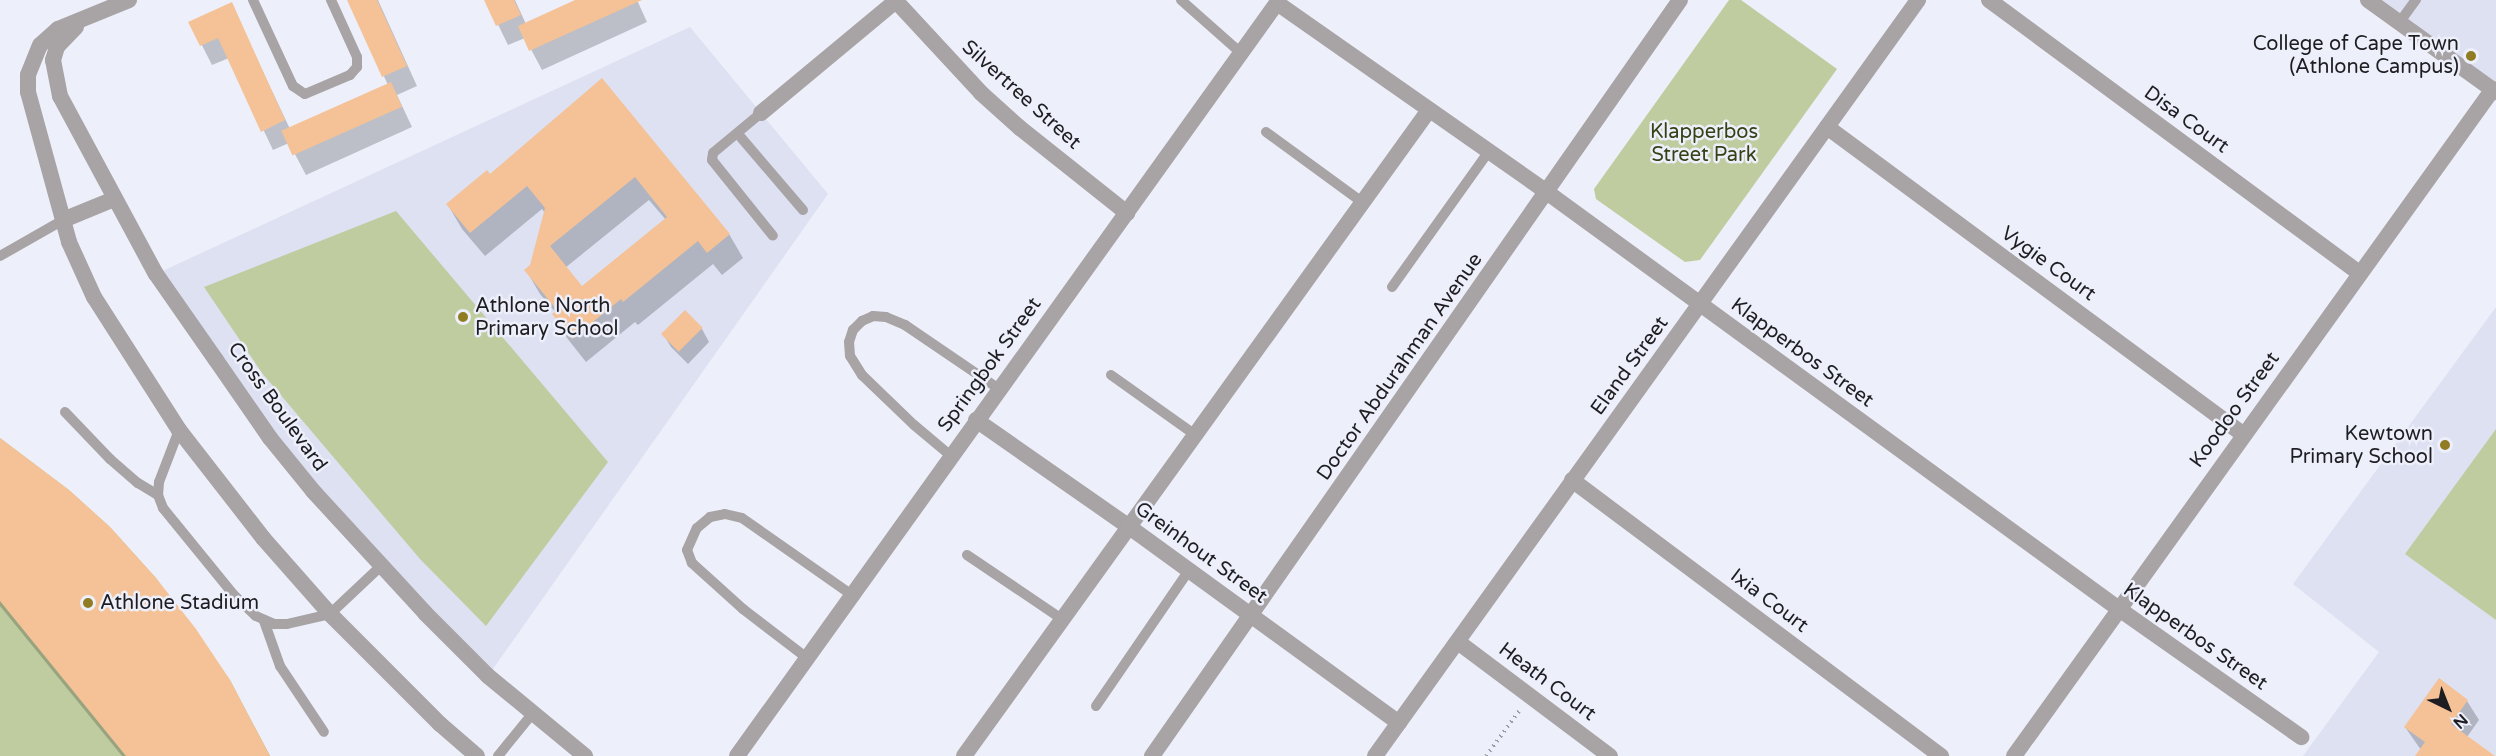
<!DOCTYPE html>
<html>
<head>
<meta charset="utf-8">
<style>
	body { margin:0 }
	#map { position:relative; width:2496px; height:756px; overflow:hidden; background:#edeffa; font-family:"Varela Round",sans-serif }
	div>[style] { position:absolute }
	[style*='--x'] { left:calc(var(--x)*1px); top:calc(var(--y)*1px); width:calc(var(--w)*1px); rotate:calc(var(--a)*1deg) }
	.built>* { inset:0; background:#dde1f2 }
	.green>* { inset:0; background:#bfcc9f }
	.shadow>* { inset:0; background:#0003 }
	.building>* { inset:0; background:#f4c296; transform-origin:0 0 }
	.path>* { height:4px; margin-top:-2px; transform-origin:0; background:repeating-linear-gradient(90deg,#9b9ca4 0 1.5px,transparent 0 6px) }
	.service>* { height:10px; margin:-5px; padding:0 5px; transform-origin:5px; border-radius:5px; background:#a8a3a4 }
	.minor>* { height:16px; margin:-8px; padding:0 8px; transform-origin:8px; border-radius:8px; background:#a8a3a4 }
	.dots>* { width:16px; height:16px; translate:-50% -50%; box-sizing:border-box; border:3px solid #edeffa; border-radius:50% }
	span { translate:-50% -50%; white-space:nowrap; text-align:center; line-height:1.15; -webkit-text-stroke:5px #edeffa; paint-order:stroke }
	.poi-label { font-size:20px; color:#1e1e22 }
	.right { translate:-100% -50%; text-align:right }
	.left { translate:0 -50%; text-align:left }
	.street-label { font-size:20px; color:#1e1e22 }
	.park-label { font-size:20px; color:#374115 }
	.north { position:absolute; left:2418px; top:678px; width:60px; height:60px; -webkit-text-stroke:4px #edeffa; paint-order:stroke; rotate:137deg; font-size:16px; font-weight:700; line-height:24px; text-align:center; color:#1e1e22 }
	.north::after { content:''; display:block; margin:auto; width:21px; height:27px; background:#1e1e22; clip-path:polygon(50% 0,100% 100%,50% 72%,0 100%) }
</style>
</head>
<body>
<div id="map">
	<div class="built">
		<i style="clip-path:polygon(2368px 0,2496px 0,2496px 92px)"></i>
		<i style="clip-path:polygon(690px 27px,828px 194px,488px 676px,313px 491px,156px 274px)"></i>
		<i style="clip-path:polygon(2496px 307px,2496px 756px,2303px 756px,2379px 652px,2293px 584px)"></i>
	</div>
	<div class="green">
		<i style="clip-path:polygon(1729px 0,1741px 0,1837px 69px,1700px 260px,1685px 262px,1596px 199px,1594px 189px)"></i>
		<i style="clip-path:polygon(396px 211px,608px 462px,486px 626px,420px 559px,262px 373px,204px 287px)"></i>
		<i style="clip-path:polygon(2496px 429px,2496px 620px,2405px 554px)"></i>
		<i style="clip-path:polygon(0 438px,69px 490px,110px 527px,156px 578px,230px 680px,270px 756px,0 756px)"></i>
	</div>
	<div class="shadow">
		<i style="clip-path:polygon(348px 0,378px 0,417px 86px,397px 95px,412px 127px,306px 175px,289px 143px,273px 150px,229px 58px,212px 65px,190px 22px,231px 4px,290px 129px,388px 85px)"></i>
		<i style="clip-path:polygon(486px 0,515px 0,526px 24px,578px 0,637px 0,647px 22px,542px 70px,525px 38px,508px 45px)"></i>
		<i style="clip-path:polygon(evenodd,602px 80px,729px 234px,743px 258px,722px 275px,713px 264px,638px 325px,635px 322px,586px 362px,567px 338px,554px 315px,556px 313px,540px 294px,526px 270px,532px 263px,545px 213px,542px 209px,485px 256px,462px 229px,448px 205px,490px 176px,602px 80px,649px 200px,666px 220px,582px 288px,565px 268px,649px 200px)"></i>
		<i style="clip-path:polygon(702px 329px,709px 342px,688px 364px,671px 347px,663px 334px)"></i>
		<i style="clip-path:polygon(0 439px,244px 708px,270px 756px,122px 756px,0 606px)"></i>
		<i style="clip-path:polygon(2467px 701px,2479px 720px,2467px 737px,2493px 756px,2417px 756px,2421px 750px,2405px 727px)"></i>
	</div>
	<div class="building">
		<i style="clip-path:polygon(347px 0,377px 0,407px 66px,382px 77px)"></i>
		<i style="clip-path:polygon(484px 0,514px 0,521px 15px,496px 26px)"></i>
		<i style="clip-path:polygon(575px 0,642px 0,529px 51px,518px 26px)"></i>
		<i style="clip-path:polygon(232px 2px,285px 120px,261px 132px,218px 38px,200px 46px,188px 22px)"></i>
		<i style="clip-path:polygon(evenodd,602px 78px,730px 234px,707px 253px,698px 241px,623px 302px,621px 299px,572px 339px,552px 314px,557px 310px,524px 270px,530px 265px,545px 208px,527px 186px,470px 233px,446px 204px,487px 170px,490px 174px,602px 78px,635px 177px,667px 217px,582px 286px,550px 246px,635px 177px)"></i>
		<i style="left:391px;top:82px;width:27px;height:120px;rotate:66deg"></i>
		<i style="left:685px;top:310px;width:25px;height:34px;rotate:45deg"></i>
		<i style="clip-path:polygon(0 438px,69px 490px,110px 527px,156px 578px,196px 629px,230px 680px,270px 756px,126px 756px,0 601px)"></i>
		<i style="clip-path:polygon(2439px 678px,2468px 700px,2451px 724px,2495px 756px,2415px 756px,2425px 742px,2404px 727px)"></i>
	</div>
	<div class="path">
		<i style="--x:1486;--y:756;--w:56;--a:-53.7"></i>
	</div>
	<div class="service">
		<i style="--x:253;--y:0;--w:95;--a:65.1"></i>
		<i style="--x:293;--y:86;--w:14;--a:34"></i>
		<i style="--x:305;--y:94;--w:49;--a:-22.9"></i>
		<i style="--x:350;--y:75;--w:11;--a:-49"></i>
		<i style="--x:357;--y:67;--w:10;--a:-90"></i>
		<i style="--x:357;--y:57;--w:63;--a:-114.5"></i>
		<i style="--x:1181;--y:0;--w:80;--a:41.5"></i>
		<i style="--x:2399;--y:23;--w:29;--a:-54"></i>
		<i style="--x:761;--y:113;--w:62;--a:140.2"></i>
		<i style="--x:713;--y:153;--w:7;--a:98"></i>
		<i style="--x:712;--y:160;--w:97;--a:51.2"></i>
		<i style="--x:1266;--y:132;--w:119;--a:36.1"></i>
		<i style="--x:738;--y:134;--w:100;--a:49.5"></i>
		<i style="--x:0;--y:256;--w:73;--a:-29.7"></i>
		<i style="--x:1392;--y:287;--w:167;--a:-54.5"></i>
		<i style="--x:1111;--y:375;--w:102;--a:35.4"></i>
		<i style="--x:65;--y:412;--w:65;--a:46.2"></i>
		<i style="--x:110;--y:459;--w:37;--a:41"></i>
		<i style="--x:138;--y:483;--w:23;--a:31"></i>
		<i style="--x:179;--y:430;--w:56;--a:111"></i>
		<i style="--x:159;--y:482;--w:13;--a:94"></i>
		<i style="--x:158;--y:495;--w:14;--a:69"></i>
		<i style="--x:163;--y:508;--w:112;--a:50.8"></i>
		<i style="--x:234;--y:595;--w:30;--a:44"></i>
		<i style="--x:256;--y:616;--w:20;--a:24"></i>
		<i style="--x:274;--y:624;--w:13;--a:0"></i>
		<i style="--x:287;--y:624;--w:44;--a:-13.1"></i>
		<i style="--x:330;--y:614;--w:70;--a:-43.3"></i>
		<i style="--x:951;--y:456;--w:48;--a:-140"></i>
		<i style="--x:914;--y:425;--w:72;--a:-136.1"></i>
		<i style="--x:862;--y:375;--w:22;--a:-122"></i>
		<i style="--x:850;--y:356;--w:14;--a:-94"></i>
		<i style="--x:849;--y:342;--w:13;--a:-72"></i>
		<i style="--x:853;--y:330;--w:13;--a:-45"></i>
		<i style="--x:862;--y:321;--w:12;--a:-24"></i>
		<i style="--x:873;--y:316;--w:13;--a:4"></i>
		<i style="--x:886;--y:317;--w:21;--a:23"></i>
		<i style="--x:905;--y:325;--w:114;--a:34.2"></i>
		<i style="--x:967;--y:555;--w:115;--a:34"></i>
		<i style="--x:264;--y:621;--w:48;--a:70.4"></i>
		<i style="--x:280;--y:666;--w:79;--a:56.3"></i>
		<i style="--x:807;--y:658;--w:81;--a:-142.6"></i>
		<i style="--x:743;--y:609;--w:69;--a:-138"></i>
		<i style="--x:692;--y:563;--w:14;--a:-111"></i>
		<i style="--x:687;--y:550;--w:24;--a:-66"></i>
		<i style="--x:697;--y:528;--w:17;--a:-40"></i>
		<i style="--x:710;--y:517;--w:15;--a:-11"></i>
		<i style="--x:725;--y:514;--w:17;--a:13"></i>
		<i style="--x:742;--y:518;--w:134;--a:35"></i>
		<i style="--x:1096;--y:706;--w:165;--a:-55.6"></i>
		<i style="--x:498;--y:756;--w:54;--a:-51"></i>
	</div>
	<div class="minor">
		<i style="--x:129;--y:0;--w:77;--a:157.8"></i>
		<i style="--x:58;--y:29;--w:24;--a:138"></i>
		<i style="--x:40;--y:45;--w:32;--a:112"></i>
		<i style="--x:28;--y:75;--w:17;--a:90"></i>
		<i style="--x:28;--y:92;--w:156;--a:74.7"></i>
		<i style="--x:69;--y:242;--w:60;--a:65.6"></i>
		<i style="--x:94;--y:297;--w:158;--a:57.4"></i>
		<i style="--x:179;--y:430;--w:137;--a:52.1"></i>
		<i style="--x:263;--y:538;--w:101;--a:48.6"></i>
		<i style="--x:330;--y:614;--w:156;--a:45"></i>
		<i style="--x:440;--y:724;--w:49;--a:40.9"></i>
		<i style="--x:895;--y:0;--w:127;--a:47.2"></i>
		<i style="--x:981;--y:93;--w:52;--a:41.9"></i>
		<i style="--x:1020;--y:128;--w:137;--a:38.5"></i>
		<i style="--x:1989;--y:0;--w:460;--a:36.4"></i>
		<i style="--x:2368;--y:0;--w:158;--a:35.7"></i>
		<i style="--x:1277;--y:3;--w:331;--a:35"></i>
		<i style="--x:1548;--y:193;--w:706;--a:36.08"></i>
		<i style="--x:2119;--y:609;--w:223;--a:35.1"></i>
		<i style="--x:76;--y:27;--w:28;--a:134"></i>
		<i style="--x:57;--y:47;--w:14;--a:107"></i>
		<i style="--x:53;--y:60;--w:37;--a:79"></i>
		<i style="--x:60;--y:96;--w:202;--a:61.7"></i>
		<i style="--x:156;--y:274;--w:105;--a:55.1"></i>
		<i style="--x:216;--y:360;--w:95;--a:55.3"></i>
		<i style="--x:270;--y:438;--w:68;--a:50.9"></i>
		<i style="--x:313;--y:491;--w:166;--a:47.4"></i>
		<i style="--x:425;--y:613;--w:89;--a:45"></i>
		<i style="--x:488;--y:676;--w:126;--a:39.5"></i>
		<i style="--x:761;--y:113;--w:175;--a:-39.7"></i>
		<i style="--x:1827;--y:127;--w:518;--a:36.45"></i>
		<i style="--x:63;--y:220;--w:55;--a:-22.4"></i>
		<i style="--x:976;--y:420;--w:185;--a:34.9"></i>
		<i style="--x:1128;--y:526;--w:335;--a:36"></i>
		<i style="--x:1572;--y:480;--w:461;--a:36.8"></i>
		<i style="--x:1458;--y:642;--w:190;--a:36.9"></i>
		<i style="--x:737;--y:756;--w:930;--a:-54.36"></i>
		<i style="--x:964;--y:756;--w:796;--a:-54.25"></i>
		<i style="--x:1152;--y:756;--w:922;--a:-55.07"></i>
		<i style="--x:1375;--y:756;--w:931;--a:-54.31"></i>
		<i style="--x:2014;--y:756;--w:821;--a:-54.32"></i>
	</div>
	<div class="dots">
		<i style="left:2471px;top:56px;background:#907c22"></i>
		<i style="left:463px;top:317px;background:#907c22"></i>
		<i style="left:2445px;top:445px;background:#907c22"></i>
		<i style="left:88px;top:603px;background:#907c22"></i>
	</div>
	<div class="poi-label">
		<span class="right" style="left:2459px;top:56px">College of Cape Town<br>(Athlone Campus)</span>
		<span class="left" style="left:475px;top:318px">Athlone North<br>Primary School</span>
		<span class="right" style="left:2433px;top:446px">Kewtown<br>Primary School</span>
		<span class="left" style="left:100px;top:603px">Athlone Stadium</span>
	</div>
	<div class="street-label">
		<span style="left:1021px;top:95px;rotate:42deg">Silvertree Street</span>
		<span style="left:2186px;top:120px;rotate:36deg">Disa Court</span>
		<span style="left:2048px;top:264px;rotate:36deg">Vygie Court</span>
		<span style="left:1802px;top:353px;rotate:36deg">Klapperbos Street</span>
		<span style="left:990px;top:365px;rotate:-54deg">Springbok Street</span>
		<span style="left:1630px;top:366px;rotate:-54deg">Eland Street</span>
		<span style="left:1400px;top:367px;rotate:-55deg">Doctor Abdurahman Avenue</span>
		<span style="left:277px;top:407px;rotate:54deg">Cross Boulevard</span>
		<span style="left:2235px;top:410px;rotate:-54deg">Koodoo Street</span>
		<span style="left:1201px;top:553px;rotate:36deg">Greinhout Street</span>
		<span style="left:1769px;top:601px;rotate:37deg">Ixia Court</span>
		<span style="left:2195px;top:637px;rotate:35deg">Klapperbos Street</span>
		<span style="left:1547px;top:682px;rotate:37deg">Heath Court</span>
	</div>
	<div class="park-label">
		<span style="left:1704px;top:144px">Klapperbos<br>Street Park</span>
	</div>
	<div class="north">N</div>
</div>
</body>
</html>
